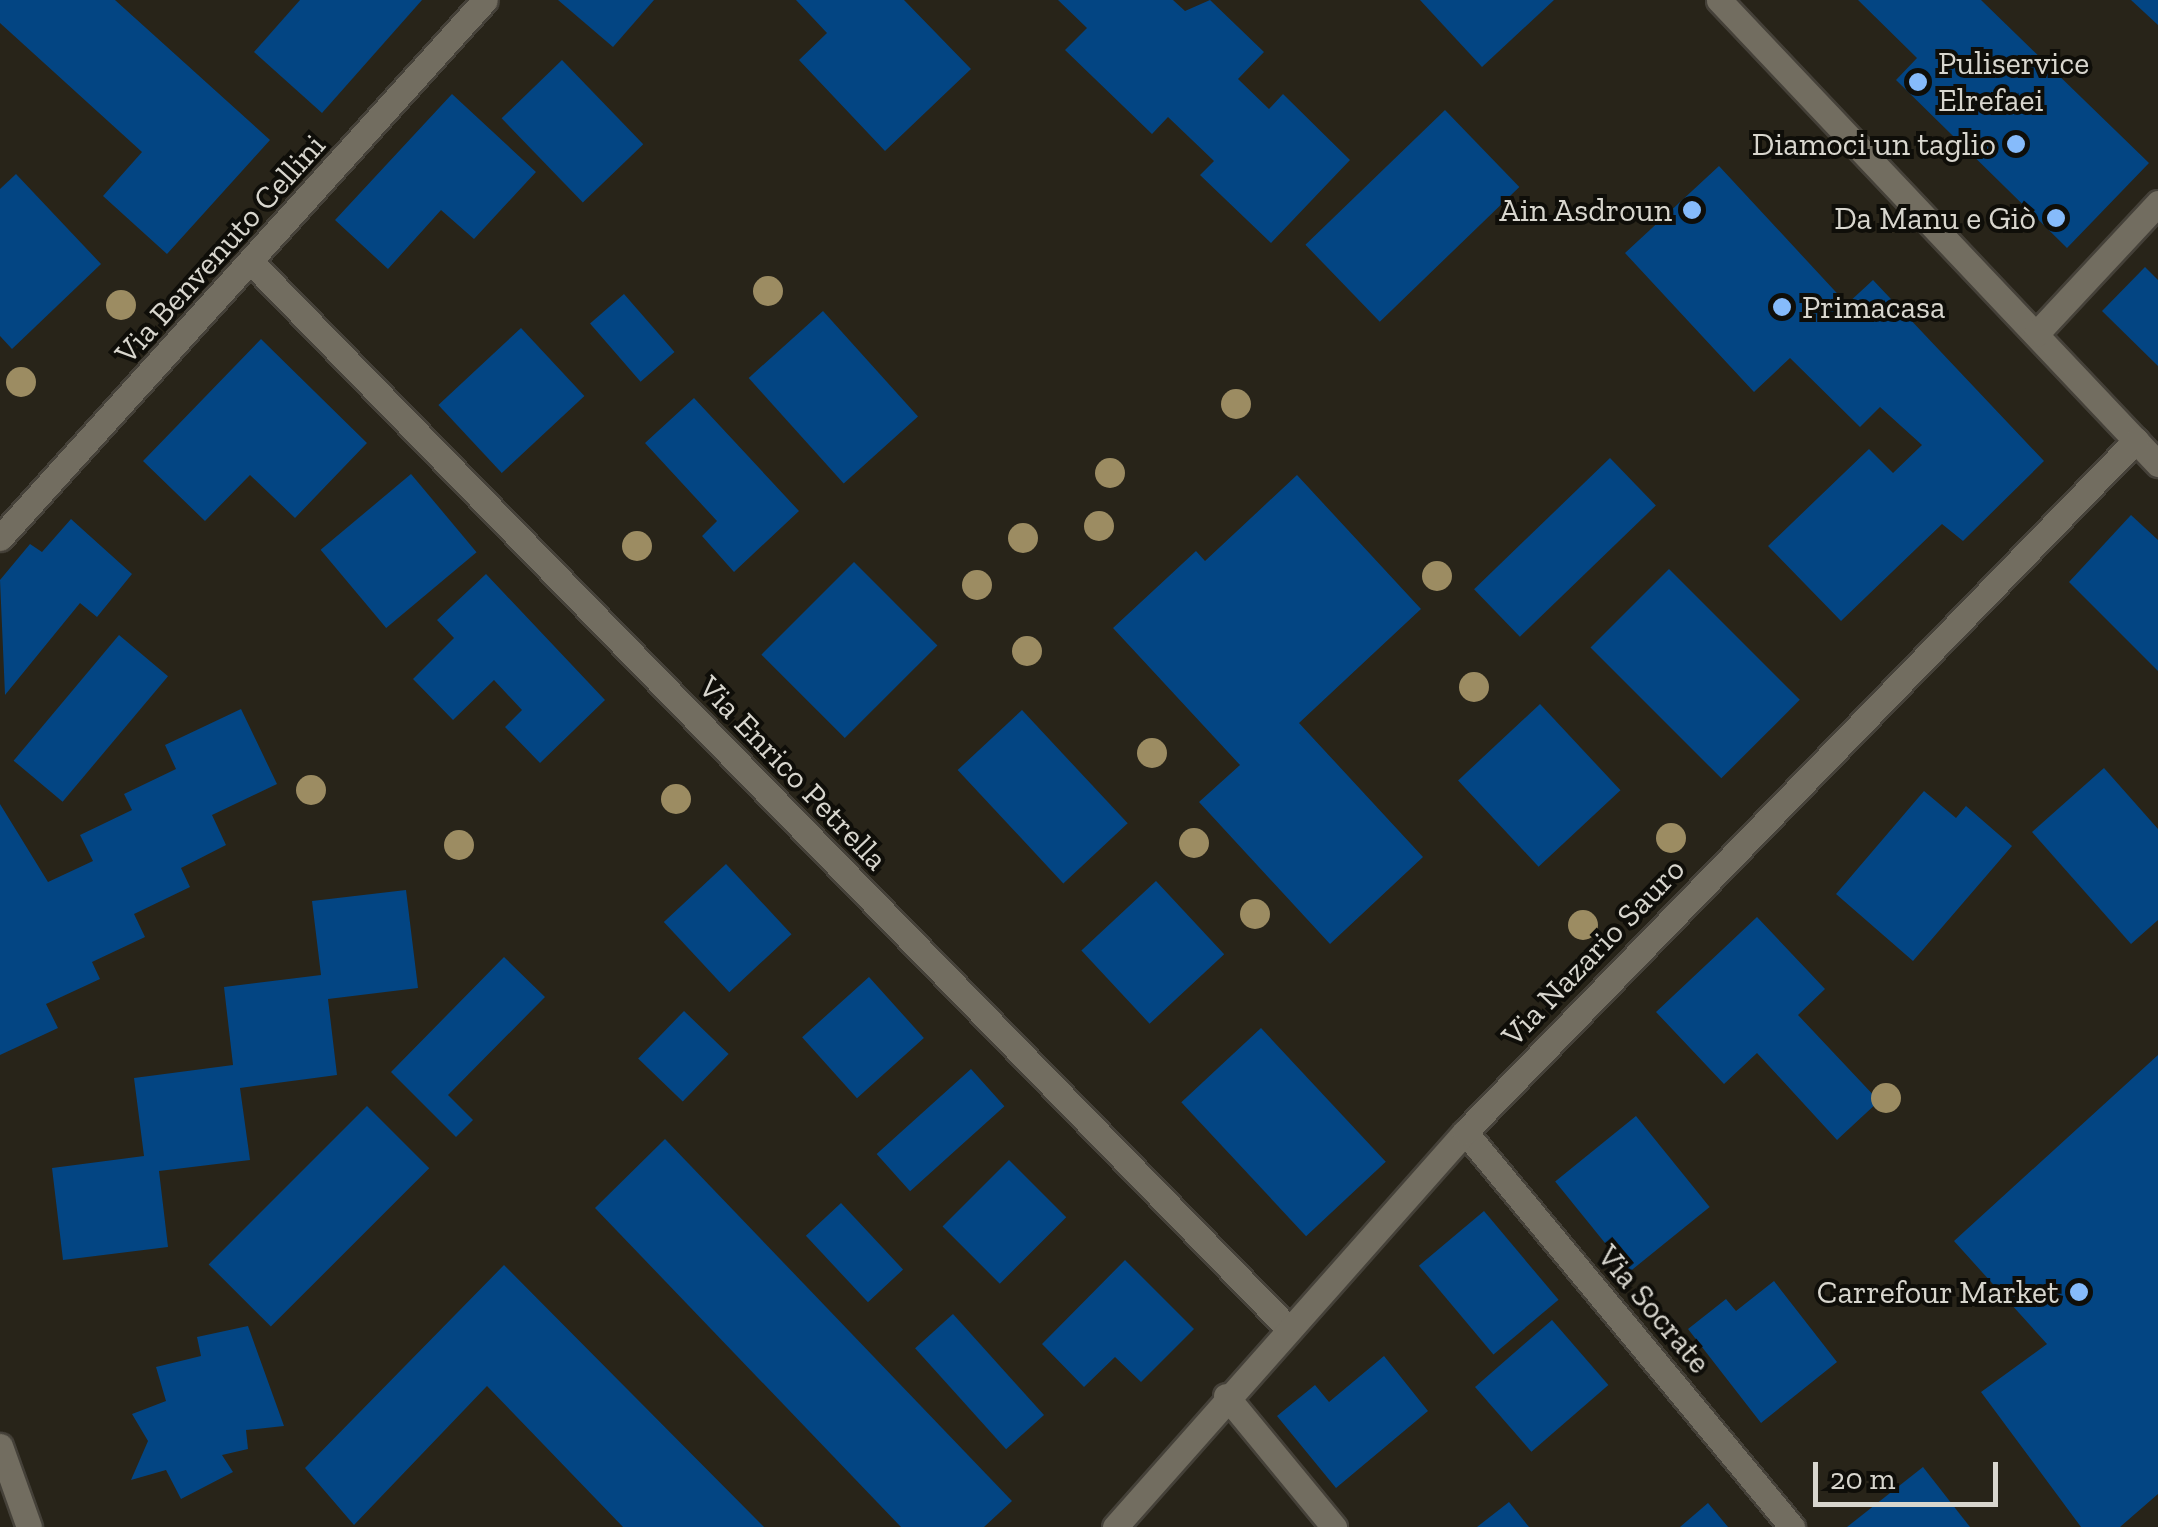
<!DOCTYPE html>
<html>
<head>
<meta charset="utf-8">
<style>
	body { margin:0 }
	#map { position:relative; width:2158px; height:1527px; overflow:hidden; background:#282419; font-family:"Zilla Slab",serif }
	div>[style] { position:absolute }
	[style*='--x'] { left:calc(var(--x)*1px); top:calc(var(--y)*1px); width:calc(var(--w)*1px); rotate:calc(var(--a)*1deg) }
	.building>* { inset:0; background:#034583; transform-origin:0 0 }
	.roads { filter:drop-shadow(2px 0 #454139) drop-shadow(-2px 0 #454139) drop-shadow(0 2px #454139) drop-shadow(0 -2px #454139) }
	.minor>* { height:25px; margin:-12.5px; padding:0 12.5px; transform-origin:12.5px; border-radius:12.5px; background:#726d60 }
	.trees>* { width:30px; height:30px; margin:-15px; border-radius:50%; background:#9c8c62 }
	.dots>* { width:28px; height:28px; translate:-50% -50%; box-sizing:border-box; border:5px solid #0f0e09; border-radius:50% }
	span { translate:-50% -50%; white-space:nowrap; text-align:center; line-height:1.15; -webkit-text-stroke:8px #0f0e09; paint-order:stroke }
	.poi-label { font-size:32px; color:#d8d6ce }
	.left { translate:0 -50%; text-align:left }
	.right { translate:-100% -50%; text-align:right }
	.street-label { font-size:32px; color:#d8d6ce }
	.scale { position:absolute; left:1813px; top:1462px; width:185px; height:45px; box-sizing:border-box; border:5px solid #d8d6ce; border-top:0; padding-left:12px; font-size:30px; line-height:35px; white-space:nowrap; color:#d8d6ce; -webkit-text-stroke:8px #0f0e09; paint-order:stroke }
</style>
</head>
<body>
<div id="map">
	<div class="building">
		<i style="clip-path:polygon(0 0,115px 0,270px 140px,167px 254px,103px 196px,142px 152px,0 23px)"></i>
		<i style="clip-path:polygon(300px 0,422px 0,322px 113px,254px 52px)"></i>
		<i style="clip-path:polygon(558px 0,654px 0,613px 47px)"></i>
		<i style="clip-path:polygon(796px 0,904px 0,971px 69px,885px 151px,799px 60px,827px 33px)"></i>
		<i style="clip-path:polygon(1058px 0,1173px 0,1185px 11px,1210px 0,1264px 52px,1238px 79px,1269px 109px,1283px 94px,1350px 160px,1271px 243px,1200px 175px,1214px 161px,1168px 117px,1152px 134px,1065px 50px,1087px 28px)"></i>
		<i style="clip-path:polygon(1420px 0,1554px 0,1482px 67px)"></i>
		<i style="clip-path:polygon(1858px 0,1981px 0,2149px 163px,2067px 248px,1896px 80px,1917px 58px)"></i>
		<i style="clip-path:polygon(2131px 0,2158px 0,2158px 25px)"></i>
		<i style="left:562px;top:60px;width:117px;height:84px;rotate:46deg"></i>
		<i style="clip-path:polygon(452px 94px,536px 172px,474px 239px,441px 210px,388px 269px,335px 220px)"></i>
		<i style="left:1445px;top:110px;width:107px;height:194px;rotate:46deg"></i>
		<i style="clip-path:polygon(1719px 166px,1847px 304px,1873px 280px,2044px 461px,1963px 541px,1942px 524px,1841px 621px,1768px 546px,1869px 449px,1893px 473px,1922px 445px,1880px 407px,1860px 427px,1790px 358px,1754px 392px,1625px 253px)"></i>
		<i style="clip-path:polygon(16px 174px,101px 264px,12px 349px,0 336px,0 189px)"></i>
		<i style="clip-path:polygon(2145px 267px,2158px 280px,2158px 366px,2102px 311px)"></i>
		<i style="left:624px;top:294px;width:77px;height:45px;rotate:49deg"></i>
		<i style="left:823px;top:311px;width:142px;height:100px;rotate:48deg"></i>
		<i style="left:521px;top:328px;width:93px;height:113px;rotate:47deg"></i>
		<i style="clip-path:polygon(261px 339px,367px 443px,295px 518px,250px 475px,205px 521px,143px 461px)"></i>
		<i style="clip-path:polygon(694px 398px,799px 511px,734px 572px,702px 536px,717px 521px,645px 443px)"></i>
		<i style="left:1610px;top:458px;width:66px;height:189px;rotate:46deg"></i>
		<i style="left:411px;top:474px;width:102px;height:118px;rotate:50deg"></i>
		<i style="clip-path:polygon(1297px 475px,1421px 609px,1299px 723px,1423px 857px,1330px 944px,1199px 802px,1240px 765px,1113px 628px,1196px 551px,1205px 561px)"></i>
		<i style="clip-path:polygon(2131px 515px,2158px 540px,2158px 671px,2069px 582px)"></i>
		<i style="clip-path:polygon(71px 519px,132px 574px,97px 617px,80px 603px,5px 695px,0 580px,30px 544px,42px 552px)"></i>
		<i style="left:854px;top:562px;width:118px;height:131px;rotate:45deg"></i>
		<i style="left:1669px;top:569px;width:185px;height:111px;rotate:45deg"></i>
		<i style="clip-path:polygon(486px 574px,605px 700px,540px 763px,505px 727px,522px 710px,494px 680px,453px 720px,413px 679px,454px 638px,437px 620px)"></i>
		<i style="left:119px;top:635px;width:64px;height:164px;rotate:40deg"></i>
		<i style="left:1540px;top:704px;width:118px;height:112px;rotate:47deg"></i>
		<i style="clip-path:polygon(241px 709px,277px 784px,212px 815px,226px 845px,181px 868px,190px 887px,134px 914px,145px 937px,92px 962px,100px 979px,46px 1004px,58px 1028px,0 1055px,0 804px,48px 882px,93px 861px,80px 835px,132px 810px,124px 794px,176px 769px,165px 745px)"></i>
		<i style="left:1022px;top:710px;width:155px;height:88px;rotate:47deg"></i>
		<i style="clip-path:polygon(2104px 768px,2158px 829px,2158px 920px,2131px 944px,2032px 832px)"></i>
		<i style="clip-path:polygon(1924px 791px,1956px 818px,1966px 806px,2012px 846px,1913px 961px,1836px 894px)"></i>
		<i style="left:726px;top:864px;width:96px;height:85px;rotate:47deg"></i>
		<i style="left:1156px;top:881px;width:100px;height:102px;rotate:47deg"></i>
		<i style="clip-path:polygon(406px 890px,418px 988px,328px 999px,337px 1075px,240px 1088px,250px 1160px,159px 1171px,168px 1247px,63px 1260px,52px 1168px,144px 1156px,134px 1078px,233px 1065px,224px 987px,321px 975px,312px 901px)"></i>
		<i style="clip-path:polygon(1757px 917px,1825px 989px,1798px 1015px,1879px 1101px,1837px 1140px,1757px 1053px,1724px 1084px,1656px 1012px)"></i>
		<i style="clip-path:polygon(504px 957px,545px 997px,448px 1095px,473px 1120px,456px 1137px,391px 1072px)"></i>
		<i style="left:869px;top:977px;width:82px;height:90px;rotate:48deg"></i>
		<i style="left:684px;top:1011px;width:62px;height:66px;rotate:44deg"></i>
		<i style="left:1261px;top:1028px;width:183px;height:109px;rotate:47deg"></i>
		<i style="clip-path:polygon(2158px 1055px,2158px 1494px,2120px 1527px,2081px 1527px,1981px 1392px,2047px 1344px,1954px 1241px)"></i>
		<i style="left:971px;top:1069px;width:50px;height:127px;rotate:48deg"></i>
		<i style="left:367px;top:1106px;width:88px;height:224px;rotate:45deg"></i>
		<i style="left:1636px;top:1116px;width:117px;height:104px;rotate:51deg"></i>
		<i style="clip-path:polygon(665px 1139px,1012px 1501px,984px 1527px,901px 1527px,595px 1208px)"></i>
		<i style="left:1009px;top:1160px;width:81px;height:94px;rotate:45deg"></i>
		<i style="left:841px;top:1203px;width:91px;height:48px;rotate:47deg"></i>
		<i style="left:1484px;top:1211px;width:116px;height:85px;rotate:50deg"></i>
		<i style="clip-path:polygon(1125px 1260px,1194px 1329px,1141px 1382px,1115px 1357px,1084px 1387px,1042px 1344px)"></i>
		<i style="clip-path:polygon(504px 1265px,764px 1527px,623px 1527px,487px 1386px,354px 1525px,305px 1468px)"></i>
		<i style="clip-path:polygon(1774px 1281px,1837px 1362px,1761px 1423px,1688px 1329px,1726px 1299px,1736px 1311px)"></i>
		<i style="left:953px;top:1314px;width:136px;height:51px;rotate:48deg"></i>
		<i style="left:1552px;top:1320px;width:86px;height:102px;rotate:49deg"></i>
		<i style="clip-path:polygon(248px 1326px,284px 1426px,246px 1430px,248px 1449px,222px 1455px,233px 1472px,181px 1499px,166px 1470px,131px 1480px,148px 1441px,132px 1414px,166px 1401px,156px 1367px,201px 1356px,197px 1337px)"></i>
		<i style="clip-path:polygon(1384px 1356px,1428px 1411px,1336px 1488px,1277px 1416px,1315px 1385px,1329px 1402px)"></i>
		<i style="clip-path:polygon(1923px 1467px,1970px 1527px,1847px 1527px)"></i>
		<i style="clip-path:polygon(1509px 1502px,1529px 1527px,1477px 1527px)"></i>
		<i style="clip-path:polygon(1708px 1503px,1728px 1527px,1680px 1527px)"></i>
	</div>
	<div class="roads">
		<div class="minor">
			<i style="--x:1719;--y:0;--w:639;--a:46.59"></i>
			<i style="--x:253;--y:264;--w:1483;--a:45.79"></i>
			<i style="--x:2036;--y:334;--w:179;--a:-47"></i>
			<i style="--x:0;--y:538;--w:724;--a:-47.97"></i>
			<i style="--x:1465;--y:1132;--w:513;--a:50.38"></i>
			<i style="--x:1226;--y:1396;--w:170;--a:50.5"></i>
			<i style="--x:0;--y:1446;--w:86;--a:70.3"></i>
			<i style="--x:1115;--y:1527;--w:528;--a:-48.46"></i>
			<i style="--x:1465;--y:1132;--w:964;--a:-45.88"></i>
		</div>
	</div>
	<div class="trees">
		<i style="left:768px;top:291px"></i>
		<i style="left:121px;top:305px"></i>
		<i style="left:21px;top:382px"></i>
		<i style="left:1236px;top:404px"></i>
		<i style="left:1110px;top:473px"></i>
		<i style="left:1099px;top:526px"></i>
		<i style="left:1023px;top:538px"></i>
		<i style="left:637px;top:546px"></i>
		<i style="left:1437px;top:576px"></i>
		<i style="left:977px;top:585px"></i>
		<i style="left:1027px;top:651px"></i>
		<i style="left:1474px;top:687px"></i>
		<i style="left:1152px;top:753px"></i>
		<i style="left:311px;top:790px"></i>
		<i style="left:676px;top:799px"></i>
		<i style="left:1671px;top:838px"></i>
		<i style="left:1194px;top:843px"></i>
		<i style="left:459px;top:845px"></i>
		<i style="left:1255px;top:914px"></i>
		<i style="left:1583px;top:925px"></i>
		<i style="left:1886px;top:1098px"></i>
	</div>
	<div class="dots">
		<i style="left:1918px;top:82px;background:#86bbfb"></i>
		<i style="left:2016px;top:144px;background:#86bbfb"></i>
		<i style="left:1692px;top:210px;background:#86bbfb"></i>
		<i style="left:2056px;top:218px;background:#86bbfb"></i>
		<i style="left:1782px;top:307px;background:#86bbfb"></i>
		<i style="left:2079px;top:1292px;background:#86bbfb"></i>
	</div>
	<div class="poi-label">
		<span class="left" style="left:1938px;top:82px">Puliservice<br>Elrefaei</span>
		<span class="right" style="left:1996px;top:144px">Diamoci un taglio</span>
		<span class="right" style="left:1672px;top:210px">Ain Asdroun</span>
		<span class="right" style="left:2036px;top:218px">Da Manu e Giò</span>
		<span class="left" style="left:1802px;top:307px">Primacasa</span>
		<span class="right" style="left:2059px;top:1292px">Carrefour Market</span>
	</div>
	<div class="street-label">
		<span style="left:220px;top:249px;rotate:-48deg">Via Benvenuto Cellini</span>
		<span style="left:793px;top:773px;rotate:46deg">Via Enrico Petrella</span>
		<span style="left:1593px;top:952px;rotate:-46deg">Via Nazario Sauro</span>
		<span style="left:1654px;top:1309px;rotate:50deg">Via Socrate</span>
	</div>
	<div class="scale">20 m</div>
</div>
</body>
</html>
